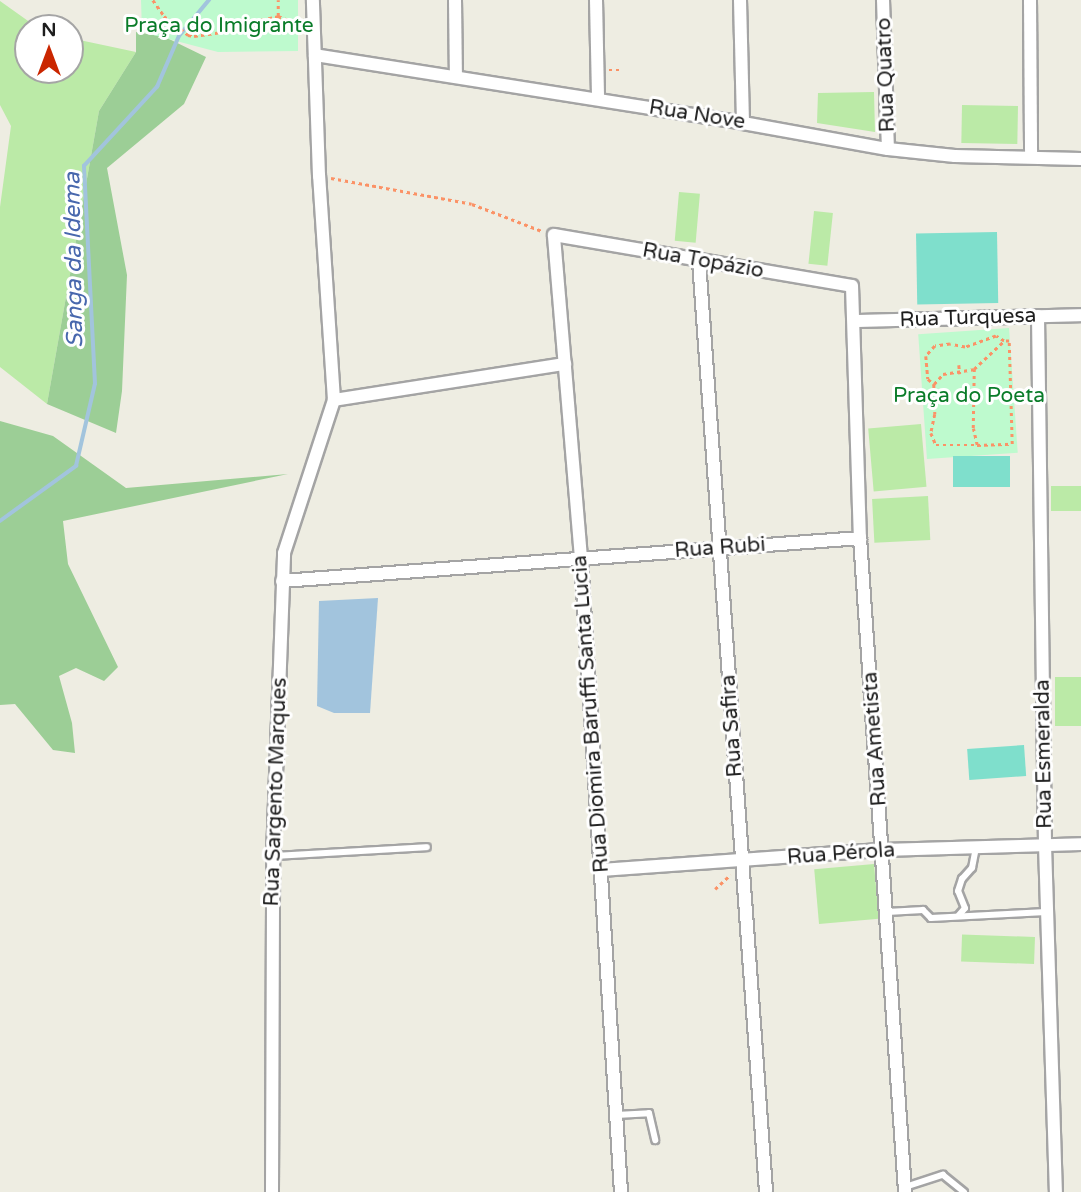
<!DOCTYPE html>
<html>
<head>
<meta charset="utf-8">
<style>
	body { margin:0 }
	#map { position:relative; width:1081px; height:1192px; overflow:hidden; background:#eeede2; font-family:"Varela Round",sans-serif }
	div>[style] { position:absolute }
	[style*='--x'] { left:calc(var(--x)*1px); top:calc(var(--y)*1px); width:calc(var(--w)*1px); rotate:calc(var(--a)*1deg) }
	.grass>* { inset:0; background:#bbeaa7; transform-origin:0 0 }
	.forest>* { inset:0; background:#9cce96 }
	.park>* { inset:0; background:#beface; transform-origin:0 0 }
	.pitch>* { inset:0; background:#7fdfcc; transform-origin:0 0 }
	.water>* { inset:0; background:#a2c4dd }
	.stream>* { height:3.5px; margin:-1.75px; padding:0 1.75px; transform-origin:1.75px; border-radius:1.75px; background:#a2c4dd }
	.path>* { height:2.5px; margin-top:-1.25px; transform-origin:0; background:repeating-linear-gradient(90deg,#fb9266 0 3.5px,transparent 0 7px) }
	.roads { filter:drop-shadow(2px 0 #a4a4a4) drop-shadow(-2px 0 #a4a4a4) drop-shadow(0 2px #a4a4a4) drop-shadow(0 -2px #a4a4a4) }
	.lane>* { height:6px; margin:-3px; padding:0 3px; transform-origin:3px; border-radius:3px; background:#fff }
	.street>* { height:12px; margin:-6px; padding:0 6px; transform-origin:6px; border-radius:6px; background:#fff }
	span { translate:-50% -50%; white-space:nowrap; text-align:center; line-height:1.15; -webkit-text-stroke:6px #fff; paint-order:stroke }
	.park-label { font-size:21px; color:#0a7c29 }
	.street-label { font-size:21px; color:#1d1d1d }
	.water-label { font-size:23px; color:#4868ad; font-style:italic }
	.north { position:absolute; left:14px; top:14px; width:70px; height:70px; box-sizing:border-box; background:#fff; border:2px solid #a5a5a5; border-radius:50%; rotate:0deg; font-size:19px; font-weight:700; line-height:28px; text-align:center; color:#1d1d1d }
	.north::after { content:''; display:block; margin:auto; width:24px; height:32px; background:#ca2600; clip-path:polygon(50% 0,100% 100%,50% 72%,0 100%) }
</style>
</head>
<body>
<div id="map">
	<div class="grass">
		<i style="clip-path:polygon(0 1px,38px 28px,28px 28px,28px 70px,70px 70px,70px 38px,136px 52px,99px 111px,47px 404px,0 367px,0 207px,11px 126px,0 105px)"></i>
		<i style="clip-path:polygon(874px 92px,875px 132px,817px 123px,818px 93px)"></i>
		<i style="left:962px;top:105px;width:56px;height:38px;rotate:1deg"></i>
		<i style="left:679px;top:192px;width:21px;height:49px;rotate:5deg"></i>
		<i style="left:814px;top:211px;width:19px;height:53px;rotate:6deg"></i>
		<i style="left:921px;top:424px;width:63px;height:53px;rotate:85deg"></i>
		<i style="left:1051px;top:486px;width:30px;height:25px"></i>
		<i style="left:928px;top:496px;width:44px;height:56px;rotate:87deg"></i>
		<i style="left:1055px;top:677px;width:26px;height:49px"></i>
		<i style="left:874px;top:864px;width:55px;height:60px;rotate:85deg"></i>
		<i style="left:1035px;top:937px;width:27px;height:73px;rotate:92deg"></i>
	</div>
	<div class="forest">
		<i style="clip-path:polygon(136px 32px,165px 37px,206px 57px,184px 104px,107px 168px,127px 275px,122px 391px,116px 433px,47px 404px,99px 111px,136px 52px)"></i>
		<i style="clip-path:polygon(0 421px,53px 436px,126px 488px,288px 474px,63px 521px,68px 564px,118px 667px,104px 681px,76px 668px,59px 676px,72px 723px,75px 753px,53px 750px,15px 704px,0 705px)"></i>
	</div>
	<div class="park">
		<i style="clip-path:polygon(141px 0,298px 0,298px 51px,218px 52px,142px 32px)"></i>
		<i style="left:1009px;top:328px;width:125px;height:91px;rotate:86deg"></i>
	</div>
	<div class="pitch">
		<i style="left:997px;top:232px;width:71px;height:81px;rotate:89deg"></i>
		<i style="left:953px;top:456px;width:57px;height:31px"></i>
		<i style="left:1024px;top:745px;width:31px;height:57px;rotate:86deg"></i>
	</div>
	<div class="water">
		<i style="clip-path:polygon(378px 598px,370px 713px,334px 713px,317px 706px,319px 601px)"></i>
	</div>
	<div class="stream">
		<i style="--x:0;--y:521;--w:94;--a:-35.9"></i>
		<i style="--x:76;--y:466;--w:84;--a:-77"></i>
		<i style="--x:95;--y:384;--w:218;--a:-92.9"></i>
		<i style="--x:84;--y:166;--w:108;--a:-47.3"></i>
		<i style="--x:157;--y:87;--w:56;--a:-66.7"></i>
		<i style="--x:179;--y:36;--w:47;--a:-50.2"></i>
	</div>
	<div class="path">
		<i style="--x:153;--y:0;--w:19;--a:55"></i>
		<i style="--x:164;--y:16;--w:31;--a:38"></i>
		<i style="--x:188;--y:35;--w:6;--a:9"></i>
		<i style="--x:194;--y:36;--w:30;--a:-8"></i>
		<i style="--x:224;--y:32;--w:19;--a:-25"></i>
		<i style="--x:241;--y:24;--w:38;--a:-12"></i>
		<i style="--x:278;--y:16;--w:26;--a:21"></i>
		<i style="--x:278;--y:16;--w:16;--a:-90"></i>
		<i style="--x:609;--y:70;--w:14;--a:0"></i>
		<i style="--x:331;--y:178;--w:143;--a:10.4"></i>
		<i style="--x:472;--y:204;--w:75;--a:21.1"></i>
		<i style="--x:959;--y:365;--w:9;--a:84"></i>
		<i style="--x:934;--y:384;--w:13;--a:-48"></i>
		<i style="--x:943;--y:374;--w:31;--a:-9"></i>
		<i style="--x:977;--y:445;--w:17;--a:-103"></i>
		<i style="--x:973;--y:428;--w:59;--a:-89"></i>
		<i style="--x:974;--y:369;--w:41;--a:-43"></i>
		<i style="--x:1004;--y:341;--w:9;--a:-148"></i>
		<i style="--x:996;--y:336;--w:33;--a:160"></i>
		<i style="--x:965;--y:347;--w:15;--a:-169"></i>
		<i style="--x:950;--y:344;--w:15;--a:172"></i>
		<i style="--x:935;--y:346;--w:13;--a:132"></i>
		<i style="--x:926;--y:356;--w:23;--a:85"></i>
		<i style="--x:928;--y:379;--w:8;--a:40"></i>
		<i style="--x:934;--y:384;--w:30;--a:88"></i>
		<i style="--x:935;--y:414;--w:19;--a:102"></i>
		<i style="--x:931;--y:433;--w:13;--a:67"></i>
		<i style="--x:936;--y:445;--w:41;--a:0"></i>
		<i style="--x:977;--y:445;--w:35;--a:-2"></i>
		<i style="--x:1012;--y:444;--w:103;--a:-91.7"></i>
		<i style="--x:1009;--y:341;--w:5;--a:180"></i>
		<i style="--x:715;--y:889;--w:21;--a:-43"></i>
	</div>
	<div class="roads">
		<div class="lane">
			<i style="--x:273;--y:856;--w:154;--a:-3.3"></i>
			<i style="--x:887;--y:912;--w:36;--a:-3"></i>
			<i style="--x:923;--y:910;--w:11;--a:45"></i>
			<i style="--x:931;--y:918;--w:115;--a:-3"></i>
			<i style="--x:959;--y:915;--w:9;--a:-49"></i>
			<i style="--x:965;--y:908;--w:18;--a:-112"></i>
			<i style="--x:958;--y:891;--w:13;--a:-72"></i>
			<i style="--x:962;--y:879;--w:15;--a:-48"></i>
			<i style="--x:972;--y:868;--w:21;--a:-79"></i>
			<i style="--x:616;--y:1115;--w:33;--a:-3"></i>
			<i style="--x:649;--y:1113;--w:28;--a:77"></i>
			<i style="--x:905;--y:1187;--w:40;--a:-18"></i>
			<i style="--x:943;--y:1175;--w:27;--a:39"></i>
		</div>
		<div class="street">
			<i style="--x:455;--y:0;--w:77;--a:89.3"></i>
			<i style="--x:596;--y:0;--w:99;--a:88.8"></i>
			<i style="--x:740;--y:0;--w:123;--a:88.6"></i>
			<i style="--x:883;--y:0;--w:149;--a:88.1"></i>
			<i style="--x:1030;--y:0;--w:157;--a:89.6"></i>
			<i style="--x:315;--y:55;--w:433;--a:9"></i>
			<i style="--x:743;--y:123;--w:147;--a:10.2"></i>
			<i style="--x:888;--y:149;--w:67;--a:6"></i>
			<i style="--x:955;--y:156;--w:126;--a:1.4"></i>
			<i style="--x:699;--y:261;--w:933;--a:85.88"></i>
			<i style="--x:1038;--y:316;--w:529;--a:89.24"></i>
			<i style="--x:1045;--y:845;--w:347;--a:88.2"></i>
			<i style="--x:854;--y:321;--w:227;--a:-1.5"></i>
			<i style="--x:334;--y:400;--w:234;--a:-8.9"></i>
			<i style="--x:282;--y:581;--w:580;--a:-4.25"></i>
			<i style="--x:601;--y:870;--w:283;--a:-4.1"></i>
			<i style="--x:883;--y:850;--w:198;--a:-1.7"></i>
			<i style="--x:272;--y:1192;--w:336;--a:-89.8"></i>
			<i style="--x:273;--y:856;--w:303;--a:-87.9"></i>
			<i style="--x:284;--y:553;--w:161;--a:-71.9"></i>
			<i style="--x:334;--y:400;--w:225;--a:-93.8"></i>
			<i style="--x:319;--y:176;--w:176;--a:-92"></i>
			<i style="--x:621;--y:1192;--w:635;--a:-93.61"></i>
			<i style="--x:581;--y:558;--w:324;--a:-94.8"></i>
			<i style="--x:554;--y:235;--w:302;--a:9.7"></i>
			<i style="--x:852;--y:286;--w:252;--a:88.2"></i>
			<i style="--x:860;--y:538;--w:656;--a:86.06"></i>
		</div>
	</div>
	<div class="park-label">
		<span style="left:219px;top:26px">Praça do Imigrante</span>
		<span style="left:969px;top:396px">Praça do Poeta</span>
	</div>
	<div class="street-label">
		<span style="left:886px;top:75px;rotate:-92deg">Rua Quatro</span>
		<span style="left:697px;top:115px;rotate:9deg">Rua Nove</span>
		<span style="left:703px;top:261px;rotate:10deg">Rua Topázio</span>
		<span style="left:968px;top:318px;rotate:-2deg">Rua Turquesa</span>
		<span style="left:720px;top:548px;rotate:-4deg">Rua Rubi</span>
		<span style="left:591px;top:714px;rotate:-94deg">Rua Diomira Baruffi Santa Lucia</span>
		<span style="left:732px;top:726px;rotate:-94deg">Rua Safira</span>
		<span style="left:875px;top:739px;rotate:-94deg">Rua Ametista</span>
		<span style="left:1044px;top:754px;rotate:-91deg">Rua Esmeralda</span>
		<span style="left:276px;top:792px;rotate:-88deg">Rua Sargento Marques</span>
		<span style="left:841px;top:854px;rotate:-4deg">Rua Pérola</span>
	</div>
	<div class="water-label">
		<span style="left:74px;top:260px;rotate:-91deg">Sanga da Idema</span>
	</div>
	<div class="north">N</div>
</div>
</body>
</html>
